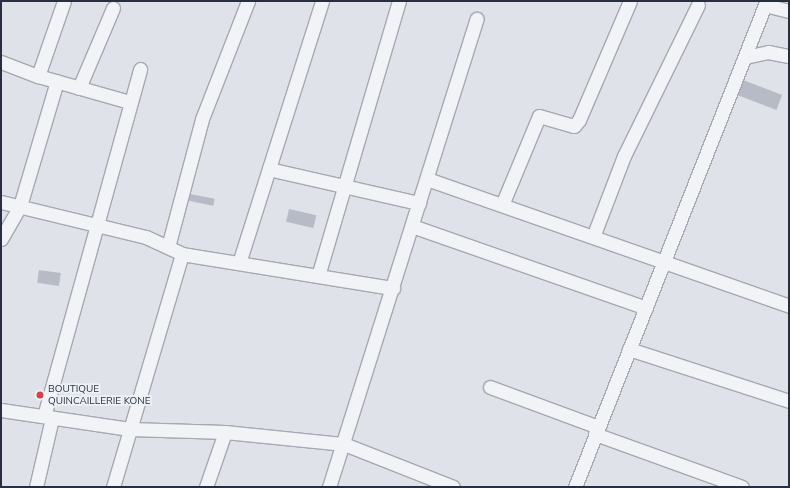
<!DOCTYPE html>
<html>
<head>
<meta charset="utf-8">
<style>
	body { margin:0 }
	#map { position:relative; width:790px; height:488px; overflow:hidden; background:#dfe2e8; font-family:"Nunito Sans",sans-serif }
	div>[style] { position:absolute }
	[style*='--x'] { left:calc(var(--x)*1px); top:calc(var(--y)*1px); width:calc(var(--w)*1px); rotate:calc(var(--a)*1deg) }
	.building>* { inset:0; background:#b6bbc5; transform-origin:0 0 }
	.roads { filter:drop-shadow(1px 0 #a4a9b2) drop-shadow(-1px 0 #a4a9b2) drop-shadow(0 1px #a4a9b2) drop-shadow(0 -1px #a4a9b2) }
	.street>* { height:13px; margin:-6.5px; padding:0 6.5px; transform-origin:6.5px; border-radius:6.5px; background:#f2f3f7 }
	.dots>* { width:11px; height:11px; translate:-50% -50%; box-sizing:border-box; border:2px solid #eef1f6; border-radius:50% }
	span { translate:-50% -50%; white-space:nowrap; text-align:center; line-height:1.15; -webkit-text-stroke:3.5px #eef1f6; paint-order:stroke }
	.poi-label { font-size:10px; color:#272f40 }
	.left { translate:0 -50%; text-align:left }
	.frame { position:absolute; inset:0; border:2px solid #272f40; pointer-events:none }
</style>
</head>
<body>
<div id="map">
	<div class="building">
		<i style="left:743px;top:80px;width:42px;height:16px;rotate:21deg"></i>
		<i style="left:190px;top:194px;width:25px;height:7px;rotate:11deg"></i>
		<i style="left:289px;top:209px;width:28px;height:13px;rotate:13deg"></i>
		<i style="left:39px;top:270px;width:22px;height:13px;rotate:8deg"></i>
	</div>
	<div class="roads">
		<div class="street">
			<i style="--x:745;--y:57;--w:24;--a:-12"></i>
			<i style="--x:768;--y:52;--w:21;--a:11"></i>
			<i style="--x:1;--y:62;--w:40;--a:21"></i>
			<i style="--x:38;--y:76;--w:96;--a:15.8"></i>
			<i style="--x:38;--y:76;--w:79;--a:-70.9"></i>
			<i style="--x:79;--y:88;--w:87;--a:-67"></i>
			<i style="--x:269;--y:169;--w:154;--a:12.8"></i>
			<i style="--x:427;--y:179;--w:384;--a:19.3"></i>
			<i style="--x:1;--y:202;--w:149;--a:13.6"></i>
			<i style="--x:146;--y:237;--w:40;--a:25"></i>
			<i style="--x:182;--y:254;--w:214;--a:9.2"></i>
			<i style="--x:502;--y:205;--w:96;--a:-67.4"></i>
			<i style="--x:539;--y:116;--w:36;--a:16"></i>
			<i style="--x:574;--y:126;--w:8;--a:-50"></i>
			<i style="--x:579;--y:120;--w:129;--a:-66.8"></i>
			<i style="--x:412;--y:226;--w:248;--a:19.3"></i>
			<i style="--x:593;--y:237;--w:87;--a:-69.1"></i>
			<i style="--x:624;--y:156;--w:168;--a:-63.9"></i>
			<i style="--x:1;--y:239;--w:38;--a:-60"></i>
			<i style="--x:20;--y:206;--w:130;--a:-73.5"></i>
			<i style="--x:168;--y:247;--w:132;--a:-75.1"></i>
			<i style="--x:202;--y:119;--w:127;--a:-68.7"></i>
			<i style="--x:239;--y:263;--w:275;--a:-72.4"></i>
			<i style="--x:318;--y:276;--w:287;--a:-73.6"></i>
			<i style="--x:629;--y:349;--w:168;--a:18"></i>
			<i style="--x:490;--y:387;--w:115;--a:20.3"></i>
			<i style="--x:1;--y:410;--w:130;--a:8.4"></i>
			<i style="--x:130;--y:429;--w:95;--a:1.8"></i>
			<i style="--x:225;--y:432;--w:120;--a:5.8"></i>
			<i style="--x:344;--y:444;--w:117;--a:21.5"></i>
			<i style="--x:44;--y:416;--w:360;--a:-74.5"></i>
			<i style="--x:595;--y:434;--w:156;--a:19.8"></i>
			<i style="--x:36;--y:487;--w:71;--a:-76.9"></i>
			<i style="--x:113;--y:487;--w:243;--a:-73.5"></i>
			<i style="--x:206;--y:487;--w:58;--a:-70.9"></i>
			<i style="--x:329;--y:487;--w:491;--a:-72.5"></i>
			<i style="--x:575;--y:487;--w:518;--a:-68.49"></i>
			<i style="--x:765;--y:5;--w:25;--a:14"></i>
		</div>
	</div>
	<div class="dots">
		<i style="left:40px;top:395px;background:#d14150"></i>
	</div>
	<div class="poi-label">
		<span class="left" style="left:48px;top:395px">BOUTIQUE<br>QUINCAILLERIE KONE</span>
	</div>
	<div class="frame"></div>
</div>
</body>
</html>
